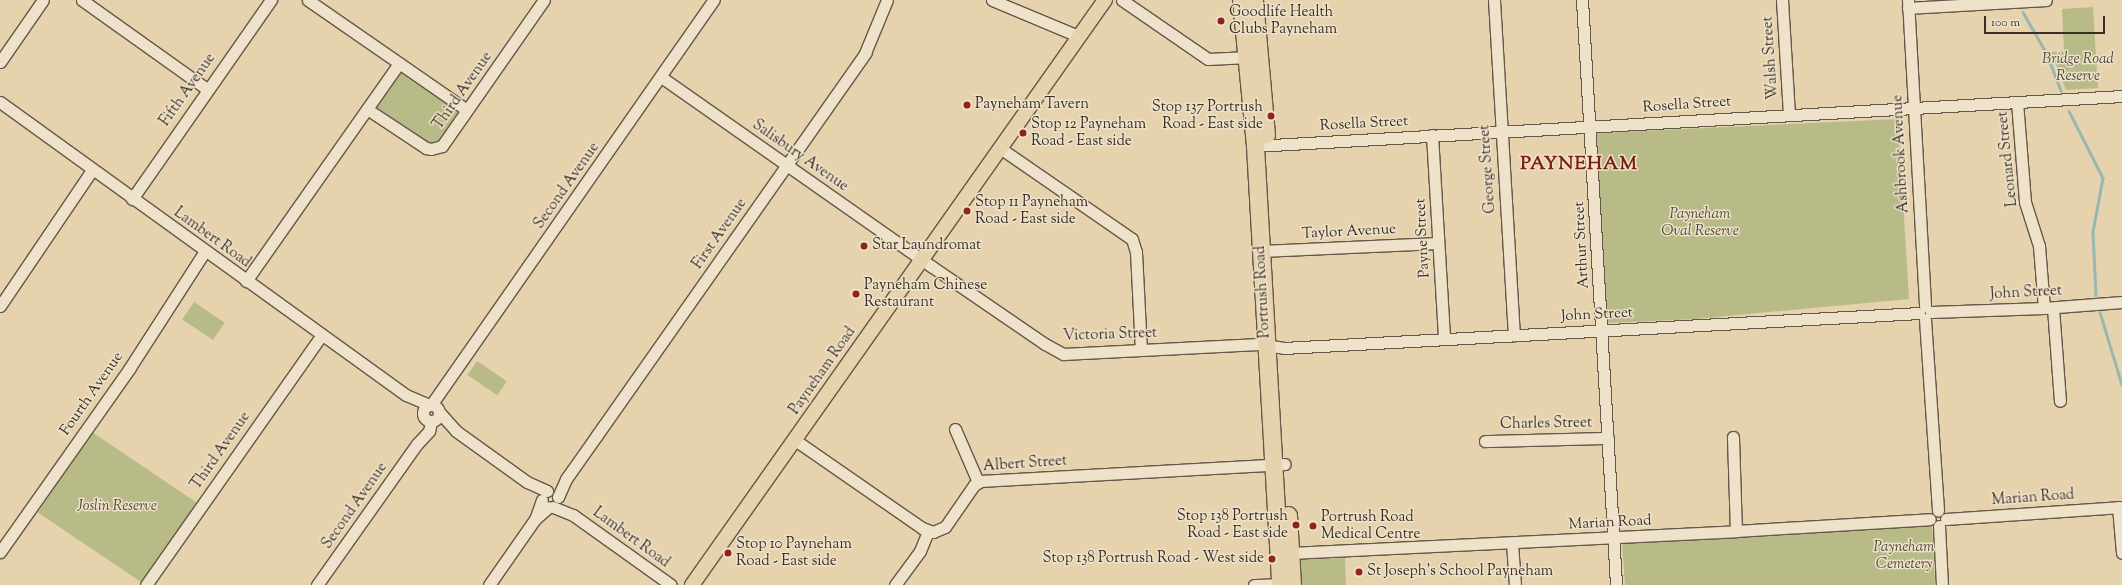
<!DOCTYPE html>
<html>
<head>
<meta charset="utf-8">
<style>
	body { margin:0 }
	#map { position:relative; width:2122px; height:585px; overflow:hidden; background:#e6d3ad; font-family:"Sorts Mill Goudy",serif }
	div>[style] { position:absolute }
	[style*='--x'] { left:calc(var(--x)*1px); top:calc(var(--y)*1px); width:calc(var(--w)*1px); rotate:calc(var(--a)*1deg) }
	.green>* { inset:0; background:#b8bb88; transform-origin:0 0 }
	.stream>* { height:2.5px; margin:-1.25px; padding:0 1.25px; transform-origin:1.25px; border-radius:1.25px; background:#97b7af }
	.roads { filter:drop-shadow(1px 0 #645848) drop-shadow(-1px 0 #645848) drop-shadow(0 1px #645848) drop-shadow(0 -1px #645848) }
	.minor>* { height:11px; margin:-5.5px; padding:0 5.5px; transform-origin:5.5px; border-radius:5.5px; background:#efe2ca }
	.minor>.ring { margin:-5.5px; padding:0; box-sizing:content-box; background:none; border:11px solid #efe2ca; border-radius:50% }
	.major>* { height:14px; margin:-7px; padding:0 7px; transform-origin:7px; border-radius:7px; background:#e6d3ad }
	.highway>* { height:17px; margin:-8.5px; padding:0 8.5px; transform-origin:8.5px; border-radius:8.5px; background:#e6d3ad }
	.dots>* { width:11px; height:11px; translate:-50% -50%; box-sizing:border-box; border:2px solid #efe2ca; border-radius:50% }
	span { translate:-50% -50%; white-space:nowrap; text-align:center; line-height:1.15; -webkit-text-stroke:3px #efe2ca; paint-order:stroke }
	.poi-label { font-size:15px; color:#392f26 }
	.left { translate:0 -50%; text-align:left }
	.right { translate:-100% -50%; text-align:right }
	.street-label { font-size:15px; color:#392f26 }
	.park-label { font-size:15px; color:#524b3a; font-style:italic }
	.district-label { font-size:19px; color:#7a1f14; font-weight:700; letter-spacing:1px }
	.scale { position:absolute; left:1984px; top:16px; width:121px; height:18px; box-sizing:border-box; border:2px solid #392f26; border-top:0; padding-left:5px; font-size:12px; line-height:14px; white-space:nowrap; color:#392f26; -webkit-text-stroke:3px #efe2ca; paint-order:stroke }
</style>
</head>
<body>
<div id="map">
	<div class="green">
		<i style="clip-path:polygon(2093px 7px,2098px 88px,2066px 90px,2051px 52px,2064px 51px,2062px 9px)"></i>
		<i style="clip-path:polygon(399px 63px,467px 110px,436px 149px,367px 109px)"></i>
		<i style="clip-path:polygon(1898px 119px,1909px 299px,1696px 319px,1606px 323px,1596px 133px)"></i>
		<i style="left:194px;top:302px;width:37px;height:21px;rotate:34deg"></i>
		<i style="left:477px;top:361px;width:36px;height:17px;rotate:34deg"></i>
		<i style="left:92px;top:432px;width:126px;height:97px;rotate:34deg"></i>
		<i style="clip-path:polygon(1932px 525px,1935px 585px,1625px 585px,1622px 542px)"></i>
		<i style="left:1345px;top:558px;width:27px;height:44px;rotate:88deg"></i>
	</div>
	<div class="stream">
		<i style="--x:2023;--y:12;--w:48;--a:60.3"></i>
		<i style="--x:2047;--y:54;--w:39;--a:69"></i>
		<i style="--x:2069;--y:111;--w:75;--a:63.1"></i>
		<i style="--x:2103;--y:178;--w:55;--a:100.5"></i>
		<i style="--x:2093;--y:232;--w:63;--a:87.3"></i>
		<i style="--x:2100;--y:312;--w:76;--a:73.2"></i>
	</div>
	<div class="roads">
		<div class="minor">
			<i style="--x:82;--y:0;--w:153;--a:35.5"></i>
			<i style="--x:308;--y:0;--w:193;--a:34.7"></i>
			<i style="--x:992;--y:0;--w:93;--a:22.7"></i>
			<i style="--x:1122;--y:0;--w:104;--a:34.5"></i>
			<i style="--x:1208;--y:59;--w:40;--a:-2.9"></i>
			<i style="--x:1494;--y:0;--w:336;--a:86.6"></i>
			<i style="--x:1582;--y:0;--w:586;--a:86.67"></i>
			<i style="--x:1782;--y:0;--w:113;--a:86.5"></i>
			<i style="--x:1908;--y:0;--w:307;--a:86.8"></i>
			<i style="--x:1908;--y:8;--w:138;--a:-3.3"></i>
			<i style="--x:0;--y:62;--w:75;--a:-55.3"></i>
			<i style="--x:661;--y:77;--w:330;--a:35"></i>
			<i style="--x:931;--y:266;--w:138;--a:34.4"></i>
			<i style="--x:1045;--y:344;--w:21;--a:29"></i>
			<i style="--x:1063;--y:354;--w:196;--a:-2.9"></i>
			<i style="--x:1259;--y:344;--w:25;--a:9"></i>
			<i style="--x:1284;--y:348;--w:636;--a:-3.15"></i>
			<i style="--x:0;--y:102;--w:501;--a:35.82"></i>
			<i style="--x:406;--y:395;--w:25;--a:23"></i>
			<i style="--x:2017;--y:102;--w:100;--a:85.4"></i>
			<i style="--x:2025;--y:202;--w:46;--a:72.3"></i>
			<i style="--x:2039;--y:246;--w:62;--a:85.4"></i>
			<i style="--x:367;--y:109;--w:71;--a:33.5"></i>
			<i style="--x:426;--y:148;--w:5;--a:11"></i>
			<i style="--x:431;--y:149;--w:11;--a:-15"></i>
			<i style="--x:442;--y:146;--w:178;--a:-55.1"></i>
			<i style="--x:1432;--y:135;--w:204;--a:86.6"></i>
			<i style="--x:1255;--y:146;--w:868;--a:-3.3"></i>
			<i style="--x:1000;--y:148;--w:160;--a:34.6"></i>
			<i style="--x:1132;--y:239;--w:14;--a:73"></i>
			<i style="--x:1136;--y:252;--w:98;--a:87.1"></i>
			<i style="--x:132;--y:199;--w:243;--a:-55.1"></i>
			<i style="--x:1261;--y:251;--w:177;--a:-2.6"></i>
			<i style="--x:246;--y:281;--w:266;--a:-54.9"></i>
			<i style="--x:0;--y:306;--w:164;--a:-55.9"></i>
			<i style="--x:2053;--y:308;--w:93;--a:85.7"></i>
			<i style="--x:1931;--y:312;--w:113;--a:-2"></i>
			<i style="--x:2044;--y:308;--w:78;--a:-4.4"></i>
			<i style="--x:1925;--y:319;--w:192;--a:86.1"></i>
			<i class="ring" style="left:423px;top:405px;width:5px;height:5px"></i>
			<i style="--x:431;--y:405;--w:494;--a:-55.1"></i>
			<i style="--x:440;--y:413;--w:24;--a:48"></i>
			<i style="--x:456;--y:431;--w:87;--a:35.7"></i>
			<i style="--x:527;--y:482;--w:22;--a:24"></i>
			<i style="--x:955;--y:429;--w:58;--a:66.5"></i>
			<i style="--x:1733;--y:437;--w:94;--a:88.2"></i>
			<i style="--x:795;--y:440;--w:155;--a:34.7"></i>
			<i style="--x:922;--y:528;--w:12;--a:20"></i>
			<i style="--x:933;--y:532;--w:13;--a:-23"></i>
			<i style="--x:945;--y:527;--w:51;--a:-55.4"></i>
			<i style="--x:974;--y:485;--w:8;--a:-30"></i>
			<i style="--x:981;--y:481;--w:304;--a:-3.2"></i>
			<i style="--x:1485;--y:441;--w:123;--a:-1.4"></i>
			<i style="--x:558;--y:497;--w:20;--a:-66"></i>
			<i style="--x:566;--y:479;--w:54;--a:-54.8"></i>
			<i style="--x:597;--y:435;--w:467;--a:-54.9"></i>
			<i style="--x:865;--y:53;--w:57;--a:-67.5"></i>
			<i style="--x:553;--y:507;--w:22;--a:22"></i>
			<i style="--x:573;--y:515;--w:120;--a:35.5"></i>
			<i style="--x:2118;--y:507;--w:46;--a:85"></i>
			<i style="--x:536;--y:517;--w:18;--a:-71"></i>
			<i style="--x:1946;--y:519;--w:176;--a:-3.9"></i>
			<i style="--x:1939;--y:526;--w:59;--a:87.1"></i>
			<i style="--x:1512;--y:543;--w:42;--a:85.9"></i>
			<i style="--x:0;--y:552;--w:224;--a:-54.8"></i>
			<i style="--x:129;--y:369;--w:140;--a:-57.2"></i>
			<i style="--x:1290;--y:553;--w:447;--a:-2.8"></i>
			<i style="--x:1736;--y:531;--w:194;--a:-3.5"></i>
			<i style="--x:146;--y:585;--w:306;--a:-54.9"></i>
			<i style="--x:317;--y:585;--w:173;--a:-54.7"></i>
			<i style="--x:417;--y:444;--w:18;--a:-47"></i>
			<i style="--x:429;--y:431;--w:9;--a:-77"></i>
			<i style="--x:489;--y:585;--w:80;--a:-55.1"></i>
			<i style="--x:535;--y:519;--w:18;--a:-41"></i>
			<i style="--x:895;--y:585;--w:42;--a:-53.7"></i>
			<i style="--x:920;--y:551;--w:22;--a:-68"></i>
			<i style="--x:1254;--y:585;--w:25;--a:-2"></i>
		</div>
		<div class="major">
			<i style="--x:692;--y:585;--w:716;--a:-54.78"></i>
		</div>
		<div class="highway">
			<i style="--x:1241;--y:0;--w:147;--a:84.5"></i>
			<i style="--x:1255;--y:146;--w:440;--a:86.7"></i>
			<i style="--x:1254;--y:0;--w:135;--a:84.9"></i>
			<i style="--x:1288;--y:515;--w:70;--a:86.7"></i>
		</div>
	</div>
	<div class="dots">
		<i style="left:1221px;top:21px;background:#8f2418"></i>
		<i style="left:967px;top:105px;background:#8f2418"></i>
		<i style="left:1271px;top:116px;background:#8f2418"></i>
		<i style="left:1023px;top:133px;background:#8f2418"></i>
		<i style="left:967px;top:211px;background:#8f2418"></i>
		<i style="left:864px;top:246px;background:#8f2418"></i>
		<i style="left:856px;top:294px;background:#8f2418"></i>
		<i style="left:1296px;top:525px;background:#8f2418"></i>
		<i style="left:1313px;top:526px;background:#8f2418"></i>
		<i style="left:728px;top:553px;background:#8f2418"></i>
		<i style="left:1272px;top:559px;background:#8f2418"></i>
		<i style="left:1359px;top:572px;background:#8f2418"></i>
	</div>
	<div class="poi-label">
		<span class="left" style="left:1229px;top:21px">Goodlife Health<br>Clubs Payneham</span>
		<span class="left" style="left:975px;top:105px">Payneham Tavern</span>
		<span class="right" style="left:1263px;top:116px">Stop 137 Portrush<br>Road - East side</span>
		<span class="left" style="left:1031px;top:133px">Stop 12 Payneham<br>Road - East side</span>
		<span class="left" style="left:975px;top:211px">Stop 11 Payneham<br>Road - East side</span>
		<span class="left" style="left:872px;top:246px">Star Laundromat</span>
		<span class="left" style="left:864px;top:294px">Payneham Chinese<br>Restaurant</span>
		<span class="right" style="left:1288px;top:525px">Stop 138 Portrush<br>Road - East side</span>
		<span class="left" style="left:1321px;top:526px">Portrush Road<br>Medical Centre</span>
		<span class="left" style="left:736px;top:553px">Stop 10 Payneham<br>Road - East side</span>
		<span class="right" style="left:1264px;top:559px">Stop 138 Portrush Road - West side</span>
		<span class="left" style="left:1367px;top:572px">St Joseph's School Payneham</span>
	</div>
	<div class="street-label">
		<span style="left:1771px;top:58px;rotate:-94deg">Walsh Street</span>
		<span style="left:188px;top:90px;rotate:-55deg">Fifth Avenue</span>
		<span style="left:463px;top:91px;rotate:-55deg">Third Avenue</span>
		<span style="left:1687px;top:105px;rotate:-4deg">Rosella Street</span>
		<span style="left:1364px;top:124px;rotate:-3deg">Rosella Street</span>
		<span style="left:1901px;top:154px;rotate:-93deg">Ashbrook Avenue</span>
		<span style="left:800px;top:156px;rotate:35deg">Salisbury Avenue</span>
		<span style="left:2008px;top:159px;rotate:-96deg">Leonard Street</span>
		<span style="left:1488px;top:169px;rotate:-94deg">George Street</span>
		<span style="left:567px;top:186px;rotate:-55deg">Second Avenue</span>
		<span style="left:1349px;top:232px;rotate:-3deg">Taylor Avenue</span>
		<span style="left:720px;top:234px;rotate:-55deg">First Avenue</span>
		<span style="left:212px;top:238px;rotate:36deg">Lambert Road</span>
		<span style="left:1423px;top:238px;rotate:-93deg">Payne Street</span>
		<span style="left:1582px;top:245px;rotate:-93deg">Arthur Street</span>
		<span style="left:1263px;top:292px;rotate:-93deg">Portrush Road</span>
		<span style="left:2026px;top:293px;rotate:-3deg">John Street</span>
		<span style="left:1597px;top:315px;rotate:-3deg">John Street</span>
		<span style="left:1110px;top:335px;rotate:-2deg">Victoria Street</span>
		<span style="left:823px;top:371px;rotate:-55deg">Payneham Road</span>
		<span style="left:92px;top:394px;rotate:-55deg">Fourth Avenue</span>
		<span style="left:1546px;top:424px;rotate:-1deg">Charles Street</span>
		<span style="left:221px;top:451px;rotate:-55deg">Third Avenue</span>
		<span style="left:1025px;top:464px;rotate:-4deg">Albert Street</span>
		<span style="left:2033px;top:498px;rotate:-4deg">Marian Road</span>
		<span style="left:355px;top:506px;rotate:-55deg">Second Avenue</span>
		<span style="left:1610px;top:523px;rotate:-3deg">Marian Road</span>
		<span style="left:631px;top:538px;rotate:36deg">Lambert Road</span>
	</div>
	<div class="park-label">
		<span style="left:2078px;top:68px">Bridge Road<br>Reserve</span>
		<span style="left:1700px;top:223px">Payneham<br>Oval Reserve</span>
		<span style="left:117px;top:507px">Joslin Reserve</span>
		<span style="left:1904px;top:556px">Payneham<br>Cemetery</span>
	</div>
	<div class="district-label">
		<span style="left:1579px;top:165px">PAYNEHAM</span>
	</div>
	<div class="scale">100 m</div>
</div>
</body>
</html>
